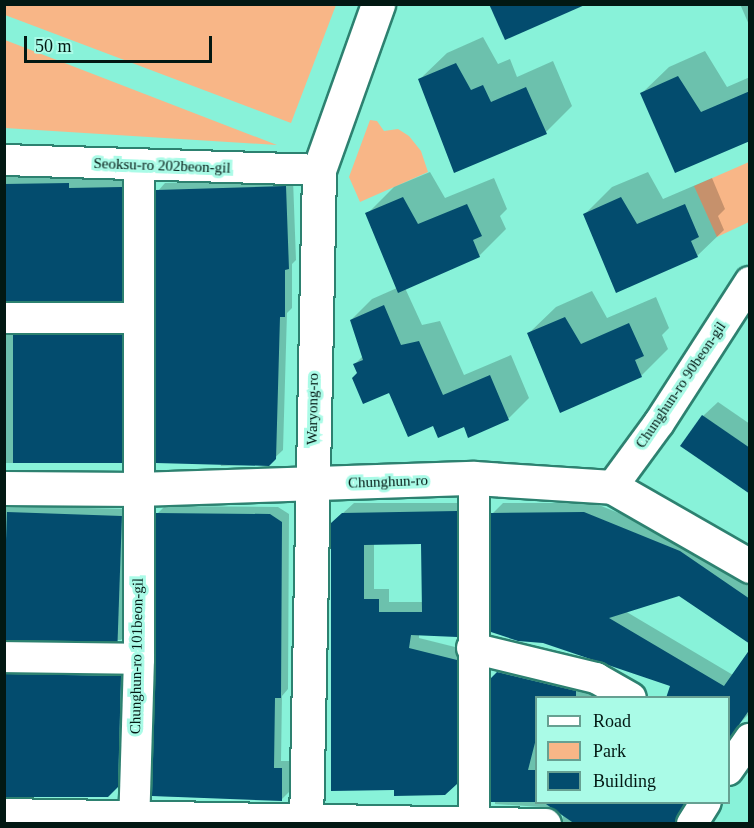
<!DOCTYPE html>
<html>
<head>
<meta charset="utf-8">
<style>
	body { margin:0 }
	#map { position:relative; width:754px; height:828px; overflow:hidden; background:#88f2d9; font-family:Georgia,serif }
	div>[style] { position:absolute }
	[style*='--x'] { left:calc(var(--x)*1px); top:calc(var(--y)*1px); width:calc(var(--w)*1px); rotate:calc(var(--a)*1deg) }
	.green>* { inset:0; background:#f8b687 }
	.shadow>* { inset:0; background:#0003 }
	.building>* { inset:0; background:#034c6e; transform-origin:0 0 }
	.roads { filter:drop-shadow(2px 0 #2d8170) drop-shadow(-2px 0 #2d8170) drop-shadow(0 2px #2d8170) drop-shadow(0 -2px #2d8170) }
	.minor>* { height:30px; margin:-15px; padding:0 15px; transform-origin:15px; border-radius:15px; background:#fff }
	.tertiary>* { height:33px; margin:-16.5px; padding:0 16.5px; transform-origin:16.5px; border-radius:16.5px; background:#fff }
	span { translate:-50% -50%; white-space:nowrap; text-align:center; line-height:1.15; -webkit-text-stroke:6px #aafbe7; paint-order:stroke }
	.street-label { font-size:15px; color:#021813 }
	.frame { position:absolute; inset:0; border:6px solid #021813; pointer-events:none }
	.legend { position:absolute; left:535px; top:696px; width:195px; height:108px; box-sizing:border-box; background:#aafbe7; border:2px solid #67a092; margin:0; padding:8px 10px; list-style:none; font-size:18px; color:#021813 }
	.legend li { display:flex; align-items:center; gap:12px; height:30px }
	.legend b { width:30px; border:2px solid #67a092 }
	.scale { position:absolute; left:24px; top:36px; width:188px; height:27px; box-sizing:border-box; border:3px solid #021813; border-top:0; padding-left:8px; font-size:18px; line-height:21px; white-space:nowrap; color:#021813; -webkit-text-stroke:4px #aafbe7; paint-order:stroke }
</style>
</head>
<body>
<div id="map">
	<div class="green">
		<i style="clip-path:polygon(4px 5px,5px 4px,336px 5px,291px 123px,5px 15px)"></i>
		<i style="clip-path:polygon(5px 40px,277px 145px,5px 128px)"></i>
		<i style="clip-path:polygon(370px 120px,377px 121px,384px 131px,398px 129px,409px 136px,421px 151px,428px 172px,360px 202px,349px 177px)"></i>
		<i style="clip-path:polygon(749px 162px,749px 222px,717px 237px,694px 186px)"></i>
	</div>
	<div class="shadow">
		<i style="clip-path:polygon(740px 4px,750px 4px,750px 27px)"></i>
		<i style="clip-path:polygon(483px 37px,498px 64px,510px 59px,517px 77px,553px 61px,572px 106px,546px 132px,420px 79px,447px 53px)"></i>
		<i style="clip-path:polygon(705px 51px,727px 87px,750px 77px,750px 139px,642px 93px,669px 67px)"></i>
		<i style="clip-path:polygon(430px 172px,445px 198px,494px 178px,507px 209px,500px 216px,506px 229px,479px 256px,405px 288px,422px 325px,440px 321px,464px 375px,511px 355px,529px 398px,509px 418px,469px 436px,464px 425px,434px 424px,359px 373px,355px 364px,363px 356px,351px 320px,372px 299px,397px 288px,367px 214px,394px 187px)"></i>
		<i style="clip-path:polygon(648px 172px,663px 199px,712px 178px,725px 209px,718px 216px,724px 230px,697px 256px,585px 214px,612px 187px)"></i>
		<i style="clip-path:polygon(4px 176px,129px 180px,129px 292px,121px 299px,4px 299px)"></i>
		<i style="clip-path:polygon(293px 179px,296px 260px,292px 264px,292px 308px,287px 313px,283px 450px,268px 464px,221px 466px,158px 191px,165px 183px)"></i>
		<i style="clip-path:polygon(592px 291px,607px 318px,656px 297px,669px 328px,662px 335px,668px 349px,641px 376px,529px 333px,556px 307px)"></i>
		<i style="clip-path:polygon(4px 326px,129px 328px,129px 455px,121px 463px,4px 463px)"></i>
		<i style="clip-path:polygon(718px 402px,750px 424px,750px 493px,703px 416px)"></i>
		<i style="clip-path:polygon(evenodd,354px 503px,466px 503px,467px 625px,456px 636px,419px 634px,419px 638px,467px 650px,467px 772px,445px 794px,332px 523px,354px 503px,374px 543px,422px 543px,423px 602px,389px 602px,389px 589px,374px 589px,374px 543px)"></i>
		<i style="clip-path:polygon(503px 503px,594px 503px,690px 542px,750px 582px,750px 642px,679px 594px,625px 611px,733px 675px,750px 652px,748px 715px,737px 726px,728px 727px,728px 698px,671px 685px,493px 513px)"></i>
		<i style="clip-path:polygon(4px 506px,129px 509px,129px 632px,121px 640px,4px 638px)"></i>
		<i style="clip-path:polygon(165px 506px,278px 507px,289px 514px,288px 689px,282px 696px,281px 761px,289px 761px,289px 792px,281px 800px,156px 796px,158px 513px)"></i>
		<i style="clip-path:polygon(4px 663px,128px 669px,125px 778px,116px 788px,4px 795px)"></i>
		<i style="clip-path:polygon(509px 663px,625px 698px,536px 698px,536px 802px,689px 802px,676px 824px,562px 824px,563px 816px,555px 808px,495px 804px,493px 678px)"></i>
	</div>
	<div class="building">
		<i style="clip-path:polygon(489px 4px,587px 4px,505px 40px)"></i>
		<i style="clip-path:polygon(456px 63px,471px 90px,483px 85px,491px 102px,526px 87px,547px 134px,454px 173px,418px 79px)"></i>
		<i style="clip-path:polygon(678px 76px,701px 112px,750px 91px,750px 141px,675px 173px,640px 93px)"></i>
		<i style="clip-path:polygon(69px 183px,69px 188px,122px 187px,122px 301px,4px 301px,4px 184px)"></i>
		<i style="clip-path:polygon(286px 186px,289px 269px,285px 270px,285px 317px,280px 317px,276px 459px,269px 466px,156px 463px,156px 190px)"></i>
		<i style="clip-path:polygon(403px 197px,418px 224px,467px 204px,482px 236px,473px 240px,480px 257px,398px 293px,365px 213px)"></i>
		<i style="clip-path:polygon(621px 197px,637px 224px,685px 204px,699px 237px,691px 241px,698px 257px,616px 293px,583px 214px)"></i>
		<i style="clip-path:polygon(384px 305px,401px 345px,419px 341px,443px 395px,490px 375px,509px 420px,468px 438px,464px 427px,438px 438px,433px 426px,408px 437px,389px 393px,363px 404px,352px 378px,357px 373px,353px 364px,363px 360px,350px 320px)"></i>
		<i style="clip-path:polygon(565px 317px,581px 344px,629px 323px,644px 356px,635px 360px,642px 377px,560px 413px,527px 333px)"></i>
		<i style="left:13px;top:335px;width:109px;height:128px"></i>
		<i style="clip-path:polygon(702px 415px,750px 448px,750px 494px,680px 446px)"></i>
		<i style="clip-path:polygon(evenodd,457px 511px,457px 637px,411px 635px,409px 648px,457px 660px,457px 784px,445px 795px,394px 796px,394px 790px,331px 791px,331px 523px,342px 513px,457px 511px,421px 544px,422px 612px,379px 612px,379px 599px,364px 599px,364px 545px,421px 544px)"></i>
		<i style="left:7px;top:512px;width:115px;height:128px;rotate:2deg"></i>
		<i style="clip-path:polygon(584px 512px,680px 551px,750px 599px,750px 644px,679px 596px,609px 618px,724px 686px,750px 649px,750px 709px,729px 739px,729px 698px,666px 698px,670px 686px,543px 643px,518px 641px,491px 632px,491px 513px)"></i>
		<i style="clip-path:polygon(156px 513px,270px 514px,282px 522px,281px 698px,275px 698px,274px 768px,282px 768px,282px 801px,152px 796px)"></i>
		<i style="clip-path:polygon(497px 672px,576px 691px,576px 698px,537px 698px,537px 735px,528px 770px,536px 770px,536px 802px,491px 802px,491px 678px)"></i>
		<i style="clip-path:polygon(4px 674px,121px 676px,118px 787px,108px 797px,4px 797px)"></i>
		<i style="clip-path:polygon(543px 802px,685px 802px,675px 824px,575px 824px)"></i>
	</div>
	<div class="roads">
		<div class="minor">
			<i style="--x:4;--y:160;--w:315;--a:1.8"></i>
			<i style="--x:4;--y:318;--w:135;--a:0"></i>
			<i style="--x:139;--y:318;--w:341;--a:90"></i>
			<i style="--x:139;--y:659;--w:165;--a:91.7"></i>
			<i style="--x:139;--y:318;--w:151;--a:-90"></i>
			<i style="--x:612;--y:487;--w:79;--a:-53.7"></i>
			<i style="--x:659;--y:423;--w:168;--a:-57.2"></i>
			<i style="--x:472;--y:648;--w:128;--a:13.6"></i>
			<i style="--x:596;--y:678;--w:40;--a:29.7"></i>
			<i style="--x:4;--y:657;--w:135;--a:0.8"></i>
			<i style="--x:728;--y:770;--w:38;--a:-55"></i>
			<i style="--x:4;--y:814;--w:542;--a:1.06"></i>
			<i style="--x:474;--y:824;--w:346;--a:-90"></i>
			<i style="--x:692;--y:824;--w:26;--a:-58"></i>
		</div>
		<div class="tertiary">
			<i style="--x:4;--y:488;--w:134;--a:0.4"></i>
			<i style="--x:138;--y:489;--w:336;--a:-1.9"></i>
			<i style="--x:474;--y:478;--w:138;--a:3.7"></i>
			<i style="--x:612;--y:487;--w:159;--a:29.8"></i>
			<i style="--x:306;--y:824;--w:654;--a:-88.86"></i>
			<i style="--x:319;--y:170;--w:176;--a:-70.4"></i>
		</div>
	</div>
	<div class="street-label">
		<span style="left:162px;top:166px;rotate:2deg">Seoksu-ro 202beon-gil</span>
		<span style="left:681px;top:385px;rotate:-56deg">Chunghun-ro 90beon-gil</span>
		<span style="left:313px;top:409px;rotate:-89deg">Waryong-ro</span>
		<span style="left:388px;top:482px;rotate:-2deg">Chunghun-ro</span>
		<span style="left:137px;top:656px;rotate:-89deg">Chunghun-ro 101beon-gil</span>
	</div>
	<div class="frame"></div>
	<ul class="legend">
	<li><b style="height:8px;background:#fff"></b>Road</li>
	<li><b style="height:16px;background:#f8b687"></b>Park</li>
	<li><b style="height:16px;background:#034c6e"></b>Building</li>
	</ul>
	<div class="scale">50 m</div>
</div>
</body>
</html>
